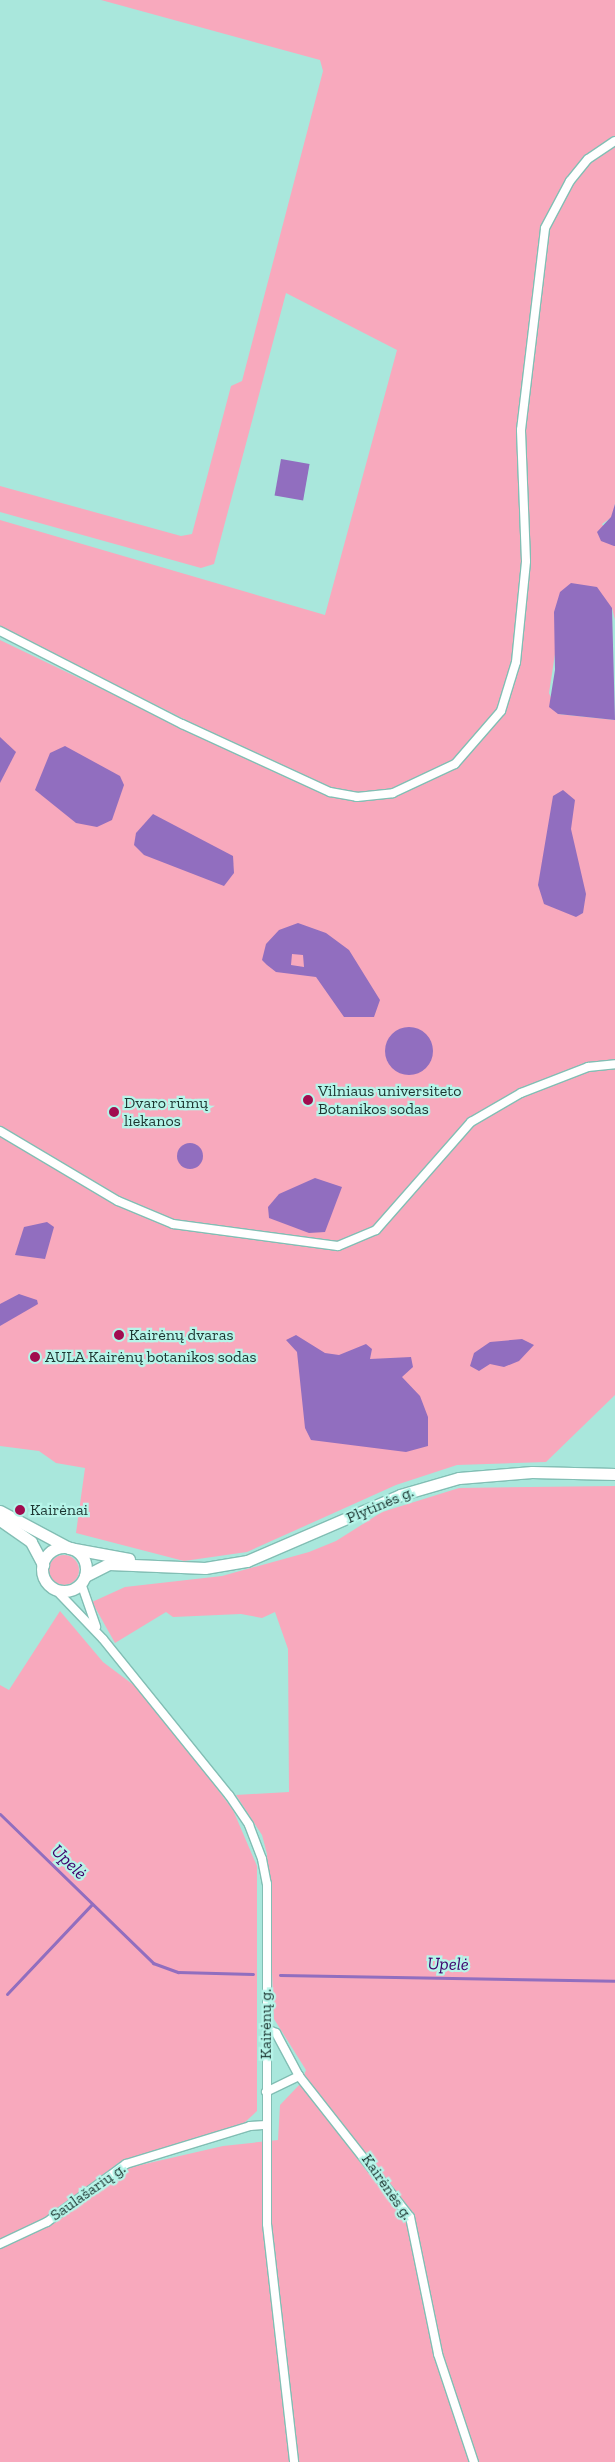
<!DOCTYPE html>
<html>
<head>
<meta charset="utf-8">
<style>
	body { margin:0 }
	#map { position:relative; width:615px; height:2462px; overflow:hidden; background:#a9e7dc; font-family:"Zilla Slab",serif }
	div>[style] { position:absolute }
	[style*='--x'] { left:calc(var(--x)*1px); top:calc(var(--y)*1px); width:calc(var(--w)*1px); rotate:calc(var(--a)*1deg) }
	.green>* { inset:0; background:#f8a9bd }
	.round { border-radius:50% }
	.water>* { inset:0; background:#916ebf; transform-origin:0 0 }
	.stream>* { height:3px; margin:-1.5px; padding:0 1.5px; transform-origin:1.5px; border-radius:1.5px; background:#916ebf }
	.roads { filter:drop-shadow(1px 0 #82beb4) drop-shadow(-1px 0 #82beb4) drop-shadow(0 1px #82beb4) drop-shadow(0 -1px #82beb4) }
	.street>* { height:8px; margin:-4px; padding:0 4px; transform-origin:4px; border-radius:4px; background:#fff }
	.secondary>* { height:11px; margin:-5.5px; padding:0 5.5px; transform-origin:5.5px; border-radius:5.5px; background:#fff }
	.secondary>.ring { margin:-5.5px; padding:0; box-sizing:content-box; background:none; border:11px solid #fff; border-radius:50% }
	.dots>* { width:14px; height:14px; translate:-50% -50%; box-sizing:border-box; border:2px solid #b6f5e9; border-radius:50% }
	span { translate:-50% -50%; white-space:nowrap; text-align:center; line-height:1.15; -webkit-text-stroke:4.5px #b6f5e9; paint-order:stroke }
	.poi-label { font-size:16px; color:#1c3531 }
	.left { translate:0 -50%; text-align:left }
	.street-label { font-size:16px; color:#1c3531 }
	.water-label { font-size:18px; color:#3e016b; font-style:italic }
</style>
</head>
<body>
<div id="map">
	<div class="green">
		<i style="clip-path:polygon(101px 0,615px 0,615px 504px,612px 517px,602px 524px,615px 546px,615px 620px,612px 608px,555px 654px,549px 693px,558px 714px,615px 720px,615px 1395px,546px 1462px,457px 1465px,396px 1485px,247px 1552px,184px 1561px,76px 1533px,85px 1468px,56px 1463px,39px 1451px,0 1446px,0 640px,293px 781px,296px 775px,0 627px,0 520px,325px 615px,397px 350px,286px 293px,214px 564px,201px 568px,0 512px,0 486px,181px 536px,192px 534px,231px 386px,242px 381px,323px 71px,320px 60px)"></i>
		<i style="clip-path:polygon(615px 1486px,615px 2462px,0 2462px,0 1685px,9px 1690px,60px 1611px,103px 1662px,135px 1686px,212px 1782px,233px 1810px,257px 1866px,257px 2111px,243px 2124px,116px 2164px,123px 2169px,223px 2146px,278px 2140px,280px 2105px,301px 2083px,306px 2070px,274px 2019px,267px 1854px,262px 1835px,236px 1795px,289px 1792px,288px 1649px,275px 1612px,262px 1618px,241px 1614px,173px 1617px,166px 1612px,115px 1643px,92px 1602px,125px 1587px,222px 1576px,309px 1552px,336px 1541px,382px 1512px,459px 1488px)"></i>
		<i class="round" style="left:49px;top:1555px;width:30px;height:30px"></i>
	</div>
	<div class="water">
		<i style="left:281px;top:459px;width:29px;height:37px;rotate:10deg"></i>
		<i style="clip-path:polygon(615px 504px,615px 546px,614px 546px,601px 541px,597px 532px,611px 517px)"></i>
		<i style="clip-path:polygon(571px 583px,597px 587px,612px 608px,615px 720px,558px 714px,549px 707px,555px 670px,554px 612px,560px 592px)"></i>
		<i style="clip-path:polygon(0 737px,16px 752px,0 783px)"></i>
		<i style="clip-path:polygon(65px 746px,120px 776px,124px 785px,112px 820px,97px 827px,76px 823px,35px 790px,50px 753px)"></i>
		<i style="clip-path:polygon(563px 790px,575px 800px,571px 829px,586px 894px,583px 913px,576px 917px,544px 904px,538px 885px,553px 796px)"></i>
		<i style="clip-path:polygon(153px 814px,233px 856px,234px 873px,224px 886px,144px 855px,134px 845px,136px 833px)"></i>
		<i style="clip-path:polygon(evenodd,298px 923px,326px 933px,349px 950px,380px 1000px,374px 1017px,344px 1017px,316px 977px,276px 972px,267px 965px,262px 960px,266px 944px,279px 930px,298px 923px,292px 954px,303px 955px,304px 967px,291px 965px,292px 954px)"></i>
		<i class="round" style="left:385px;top:1027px;width:48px;height:48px"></i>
		<i class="round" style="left:177px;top:1143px;width:26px;height:26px"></i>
		<i style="clip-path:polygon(315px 1178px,342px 1187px,325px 1232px,309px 1233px,269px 1218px,268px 1207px,279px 1194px)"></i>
		<i style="clip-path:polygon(47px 1222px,54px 1227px,45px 1259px,15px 1255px,24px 1227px)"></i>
		<i style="clip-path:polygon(19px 1294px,37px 1300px,38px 1304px,0 1326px,0 1304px)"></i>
		<i style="clip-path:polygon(296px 1335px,325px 1353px,339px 1355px,366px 1344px,372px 1349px,370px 1359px,411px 1357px,413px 1367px,402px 1377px,420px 1396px,428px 1417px,428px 1446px,406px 1452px,311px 1440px,305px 1428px,297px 1352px,286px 1340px)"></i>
		<i style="clip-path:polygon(522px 1339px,534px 1345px,519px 1361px,504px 1367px,490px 1364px,479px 1371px,470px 1366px,474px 1353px,490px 1342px)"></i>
	</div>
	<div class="stream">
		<i style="--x:0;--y:1814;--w:214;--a:44.2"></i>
		<i style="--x:153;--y:1963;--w:27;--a:20"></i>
		<i style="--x:178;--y:1972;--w:75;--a:1.5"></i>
		<i style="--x:280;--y:1975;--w:335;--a:1"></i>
		<i style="--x:7;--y:1994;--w:124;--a:-46.6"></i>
	</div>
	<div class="roads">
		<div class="street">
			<i style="--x:0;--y:631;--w:204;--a:27.1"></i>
			<i style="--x:182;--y:724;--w:163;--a:24.7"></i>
			<i style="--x:330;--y:792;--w:27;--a:10"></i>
			<i style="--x:357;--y:797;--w:36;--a:-6"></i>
			<i style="--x:393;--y:793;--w:68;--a:-25.1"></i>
			<i style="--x:455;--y:764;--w:70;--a:-49"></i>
			<i style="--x:501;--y:711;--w:51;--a:-73"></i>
			<i style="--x:516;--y:662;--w:101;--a:-84.3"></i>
			<i style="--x:526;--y:561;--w:131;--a:-92.2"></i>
			<i style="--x:521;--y:430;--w:203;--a:-83.2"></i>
			<i style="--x:545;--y:228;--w:53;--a:-62"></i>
			<i style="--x:570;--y:181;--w:28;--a:-51"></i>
			<i style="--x:588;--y:159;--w:32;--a:-34"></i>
			<i style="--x:0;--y:1131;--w:137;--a:30.7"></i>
			<i style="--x:118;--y:1201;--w:60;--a:22.7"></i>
			<i style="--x:173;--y:1224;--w:166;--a:7.6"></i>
			<i style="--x:338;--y:1246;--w:41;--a:-22.8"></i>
			<i style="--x:376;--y:1230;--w:144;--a:-48.7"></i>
			<i style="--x:471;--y:1122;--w:58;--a:-30.1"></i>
			<i style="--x:521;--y:1093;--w:72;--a:-21.2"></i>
			<i style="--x:588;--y:1067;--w:27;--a:-6"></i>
			<i style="--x:81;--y:1583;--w:46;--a:70.8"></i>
			<i style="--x:55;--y:1589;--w:69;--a:46.2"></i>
			<i style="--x:103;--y:1639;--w:201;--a:51.1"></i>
			<i style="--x:229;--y:1795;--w:36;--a:56"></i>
			<i style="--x:249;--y:1825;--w:36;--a:69"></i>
			<i style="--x:262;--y:1859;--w:25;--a:79"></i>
			<i style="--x:267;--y:1884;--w:340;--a:90"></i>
			<i style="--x:267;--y:2224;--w:240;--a:83.5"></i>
			<i style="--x:267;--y:2029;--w:10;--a:24"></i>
			<i style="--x:276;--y:2033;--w:49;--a:61.9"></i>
			<i style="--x:299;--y:2076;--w:179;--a:51.8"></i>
			<i style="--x:410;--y:2217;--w:140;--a:78.4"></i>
			<i style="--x:438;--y:2354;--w:114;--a:71.6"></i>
			<i style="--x:266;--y:2092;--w:37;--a:-26"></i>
			<i style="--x:0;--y:2244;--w:52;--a:-25.1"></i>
			<i style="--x:47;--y:2222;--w:98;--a:-36.3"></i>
			<i style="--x:126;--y:2164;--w:130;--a:-17"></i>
			<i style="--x:250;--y:2126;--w:16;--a:-4"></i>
		</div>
		<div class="secondary">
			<i style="--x:0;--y:1511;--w:78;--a:28.2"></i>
			<i style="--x:69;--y:1548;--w:61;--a:10.4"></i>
			<i style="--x:0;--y:1520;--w:38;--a:35"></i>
			<i style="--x:31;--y:1542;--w:26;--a:62"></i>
			<i class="ring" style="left:42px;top:1547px;width:33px;height:33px"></i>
			<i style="--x:85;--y:1576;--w:27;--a:-27"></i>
			<i style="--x:109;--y:1564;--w:96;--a:2.4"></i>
			<i style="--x:205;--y:1568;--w:43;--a:-9.5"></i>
			<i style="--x:247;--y:1561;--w:167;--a:-23.3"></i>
			<i style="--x:400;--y:1495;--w:61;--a:-16.1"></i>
			<i style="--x:459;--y:1478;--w:73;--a:-4.7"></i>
			<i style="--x:532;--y:1472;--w:83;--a:1.4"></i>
		</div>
	</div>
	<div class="dots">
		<i style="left:308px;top:1100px;background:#a10c4f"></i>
		<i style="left:114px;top:1112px;background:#a10c4f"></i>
		<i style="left:119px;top:1335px;background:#a10c4f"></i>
		<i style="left:35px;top:1357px;background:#a10c4f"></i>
		<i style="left:20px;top:1510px;background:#a10c4f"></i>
	</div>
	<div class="poi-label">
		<span class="left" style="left:318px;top:1100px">Vilniaus universiteto<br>Botanikos sodas</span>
		<span class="left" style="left:124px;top:1112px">Dvaro rūmų<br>liekanos</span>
		<span class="left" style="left:129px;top:1335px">Kairėnų dvaras</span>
		<span class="left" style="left:45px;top:1357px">AULA Kairėnų botanikos sodas</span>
		<span class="left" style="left:30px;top:1510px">Kairėnai</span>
	</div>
	<div class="street-label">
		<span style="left:380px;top:1505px;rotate:-23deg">Plytinės g.</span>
		<span style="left:266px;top:2024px;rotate:-90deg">Kairėnų g.</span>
		<span style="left:387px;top:2187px;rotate:55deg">Kairėnės g.</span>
		<span style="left:88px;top:2192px;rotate:-35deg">Saulašarių g.</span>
	</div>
	<div class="water-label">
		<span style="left:69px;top:1862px;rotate:44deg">Upelė</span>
		<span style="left:448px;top:1964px;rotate:1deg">Upelė</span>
	</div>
</div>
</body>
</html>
